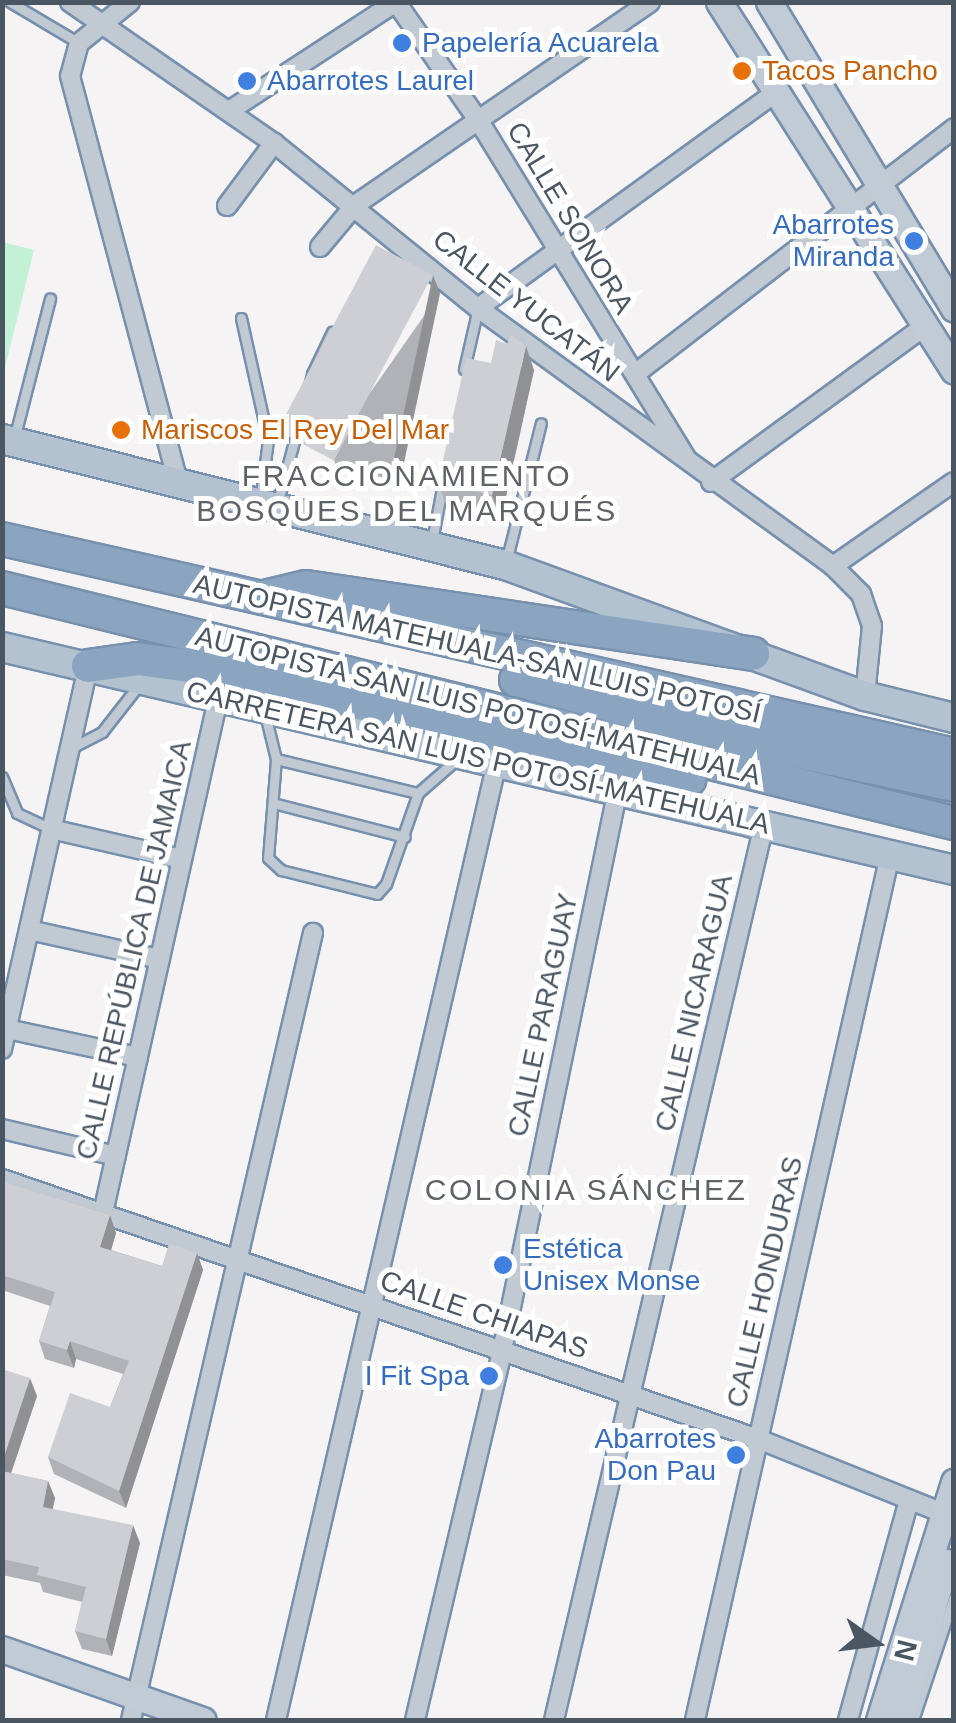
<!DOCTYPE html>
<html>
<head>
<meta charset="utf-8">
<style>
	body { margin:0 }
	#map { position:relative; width:956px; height:1723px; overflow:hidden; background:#f5f3f3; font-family:Helvetica,sans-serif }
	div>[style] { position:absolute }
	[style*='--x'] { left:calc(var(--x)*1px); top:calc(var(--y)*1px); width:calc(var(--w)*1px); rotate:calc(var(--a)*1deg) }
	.green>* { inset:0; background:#c3f1d5 }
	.roads { filter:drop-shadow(2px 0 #7690ad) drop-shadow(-2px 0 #7690ad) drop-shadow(0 2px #7690ad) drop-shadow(0 -2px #7690ad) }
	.lane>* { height:9px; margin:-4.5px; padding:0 4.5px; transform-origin:4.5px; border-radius:4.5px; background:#c1cad2 }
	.street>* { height:18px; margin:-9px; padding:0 9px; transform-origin:9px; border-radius:9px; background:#c1cad2 }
	.secondary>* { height:25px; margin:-12.5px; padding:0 12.5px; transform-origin:12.5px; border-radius:12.5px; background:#c1cbd6 }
	.primary>* { height:28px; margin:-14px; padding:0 14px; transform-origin:14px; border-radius:14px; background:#b3c2d1 }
	.highway>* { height:32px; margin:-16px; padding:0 16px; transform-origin:16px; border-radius:16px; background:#8ba5c1 }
	.wall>* { inset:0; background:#b0b2b7 }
	.shaded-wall>* { inset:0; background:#909195 }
	.building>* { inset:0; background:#cdcfd5; transform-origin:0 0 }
	.dots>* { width:28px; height:28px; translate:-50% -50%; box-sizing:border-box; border:5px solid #fff; border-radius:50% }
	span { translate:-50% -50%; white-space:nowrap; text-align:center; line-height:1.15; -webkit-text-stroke:10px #fff; paint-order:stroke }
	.shop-label { font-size:28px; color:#366cbe }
	.left { translate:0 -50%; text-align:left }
	.right { translate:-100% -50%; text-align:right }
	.food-label { font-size:28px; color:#c56008 }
	.street-label { font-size:28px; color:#4a5661 }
	.neighbourhood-label { font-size:30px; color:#5f6368; letter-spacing:2.5px }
	.frame { position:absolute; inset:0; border:5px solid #4a5661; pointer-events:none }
	.north { position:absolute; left:826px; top:1593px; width:100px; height:100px; -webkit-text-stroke:8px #fff; paint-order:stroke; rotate:104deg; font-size:28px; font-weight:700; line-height:40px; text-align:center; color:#4a5661 }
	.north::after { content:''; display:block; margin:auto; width:35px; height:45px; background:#4a5661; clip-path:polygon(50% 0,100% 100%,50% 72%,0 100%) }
</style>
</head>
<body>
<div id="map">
	<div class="green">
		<i style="clip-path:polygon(3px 242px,34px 250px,3px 376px,2px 242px)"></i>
	</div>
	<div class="roads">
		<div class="lane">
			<i style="--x:10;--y:2;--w:80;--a:30.7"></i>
			<i style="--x:241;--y:318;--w:125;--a:77.5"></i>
			<i style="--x:268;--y:440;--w:62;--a:97.5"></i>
			<i style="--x:464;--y:369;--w:63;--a:-77.1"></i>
			<i style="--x:165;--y:433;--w:67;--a:-4.3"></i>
			<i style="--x:14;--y:439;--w:145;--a:-75.6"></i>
			<i style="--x:277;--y:505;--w:136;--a:-75"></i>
			<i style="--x:312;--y:374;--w:47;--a:-64.5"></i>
			<i style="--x:432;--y:541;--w:59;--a:-79.3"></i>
			<i style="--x:506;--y:562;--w:143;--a:-75.9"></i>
			<i style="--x:265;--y:714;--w:46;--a:76.3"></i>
			<i style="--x:276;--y:759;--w:146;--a:13.5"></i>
			<i style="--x:418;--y:793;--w:52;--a:-41.1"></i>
			<i style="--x:71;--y:748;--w:35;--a:-27"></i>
			<i style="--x:102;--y:732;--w:63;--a:-52"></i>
			<i style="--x:276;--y:759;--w:99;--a:94.6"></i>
			<i style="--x:268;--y:858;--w:18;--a:43"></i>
			<i style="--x:281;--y:870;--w:99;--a:14"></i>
			<i style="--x:377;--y:894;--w:13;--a:-48"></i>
			<i style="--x:386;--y:884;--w:96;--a:-70.6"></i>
			<i style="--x:2;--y:777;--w:39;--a:67"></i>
			<i style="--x:17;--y:813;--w:38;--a:25"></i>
			<i style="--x:273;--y:803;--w:136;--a:14.4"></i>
			<i style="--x:913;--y:1720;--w:130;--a:-71.6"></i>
		</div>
		<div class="street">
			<i style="--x:70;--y:2;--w:248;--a:34.7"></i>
			<i style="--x:274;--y:143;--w:262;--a:39"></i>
			<i style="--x:478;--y:308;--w:439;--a:36"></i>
			<i style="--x:833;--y:566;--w:40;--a:45"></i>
			<i style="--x:861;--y:594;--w:34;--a:71"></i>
			<i style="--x:872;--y:626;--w:70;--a:95.7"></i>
			<i style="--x:130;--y:2;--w:65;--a:141.2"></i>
			<i style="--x:79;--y:43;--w:34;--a:105"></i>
			<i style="--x:70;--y:76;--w:419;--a:75.1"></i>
			<i style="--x:229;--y:111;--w:199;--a:-33.1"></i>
			<i style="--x:396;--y:2;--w:147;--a:55.2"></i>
			<i style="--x:480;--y:123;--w:393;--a:58.4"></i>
			<i style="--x:227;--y:206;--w:79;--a:-53.3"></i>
			<i style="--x:320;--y:247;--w:55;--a:-50.2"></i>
			<i style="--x:355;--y:205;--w:358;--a:-34.5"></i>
			<i style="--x:478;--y:308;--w:367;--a:-35.9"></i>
			<i style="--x:635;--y:374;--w:403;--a:-37.6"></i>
			<i style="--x:711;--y:482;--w:265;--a:-36.1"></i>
			<i style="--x:833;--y:566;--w:147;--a:-34.8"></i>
			<i style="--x:51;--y:829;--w:134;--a:12.9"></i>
			<i style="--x:29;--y:930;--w:134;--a:12.5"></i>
			<i style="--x:7;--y:1029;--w:134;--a:12.1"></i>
			<i style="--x:2;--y:1049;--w:393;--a:-77.3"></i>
			<i style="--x:2;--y:1129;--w:117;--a:13.3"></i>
			<i style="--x:2;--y:1179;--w:799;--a:18.98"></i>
			<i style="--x:758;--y:1439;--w:210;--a:21.8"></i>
			<i style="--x:103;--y:1213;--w:527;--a:-77.39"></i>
			<i style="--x:131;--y:1720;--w:808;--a:-76.98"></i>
			<i style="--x:276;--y:1720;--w:983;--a:-77.01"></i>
			<i style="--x:415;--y:1720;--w:379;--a:-76.7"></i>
			<i style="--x:502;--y:1351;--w:574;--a:-78.34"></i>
			<i style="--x:554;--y:1720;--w:919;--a:-76.8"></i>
			<i style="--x:695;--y:1720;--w:887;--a:-77.3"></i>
			<i style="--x:848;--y:1720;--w:228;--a:-74.5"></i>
		</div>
		<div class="secondary">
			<i style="--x:719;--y:2;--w:437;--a:57.5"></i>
			<i style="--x:769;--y:2;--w:358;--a:58.9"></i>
			<i style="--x:2;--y:1649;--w:213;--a:19.5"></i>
			<i style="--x:879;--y:1720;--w:250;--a:-72.5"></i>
			<i style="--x:899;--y:1720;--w:165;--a:-73.4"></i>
		</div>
		<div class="primary">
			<i style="--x:2;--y:439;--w:519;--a:14.06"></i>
			<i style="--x:505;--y:565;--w:383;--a:20"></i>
			<i style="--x:865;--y:696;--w:92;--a:13.9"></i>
			<i style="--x:2;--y:647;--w:978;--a:13.18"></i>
		</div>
		<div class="highway">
			<i style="--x:2;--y:539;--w:976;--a:12.78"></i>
			<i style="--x:2;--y:588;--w:981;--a:13.87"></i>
			<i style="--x:264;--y:597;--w:43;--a:-13.4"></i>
			<i style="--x:306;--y:587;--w:452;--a:8.5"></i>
			<i style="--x:88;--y:666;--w:50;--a:-8"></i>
			<i style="--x:138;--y:659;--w:75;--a:7.7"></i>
			<i style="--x:212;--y:669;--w:490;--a:13"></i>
			<i style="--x:516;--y:680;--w:231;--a:14.8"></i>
			<i style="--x:739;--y:739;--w:220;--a:12.1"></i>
		</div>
	</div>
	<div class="wall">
		<i style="clip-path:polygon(440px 293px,400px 481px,337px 468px,330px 450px)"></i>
		<i style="clip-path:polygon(491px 363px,534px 370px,501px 519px,447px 507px,438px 483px)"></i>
		<i style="clip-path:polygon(2px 1181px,110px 1215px,116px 1233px,111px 1250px,162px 1266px,197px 1253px,203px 1270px,126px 1508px,54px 1474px,48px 1457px,110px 1407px,123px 1374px,76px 1359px,74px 1368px,45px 1359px,39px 1341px,50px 1306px,2px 1290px)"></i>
		<i style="clip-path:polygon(2px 1369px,37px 1396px,11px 1473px,48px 1481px,55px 1498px,53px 1509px,140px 1543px,112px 1656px,82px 1649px,75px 1631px,82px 1602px,43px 1592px,40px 1583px,2px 1575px)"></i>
	</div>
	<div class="shaded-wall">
		<i style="clip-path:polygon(433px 275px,440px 293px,400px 481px,393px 463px)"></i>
		<i style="clip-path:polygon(526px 346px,534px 370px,501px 519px,492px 495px)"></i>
		<i style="clip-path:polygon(110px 1215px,116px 1233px,107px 1264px,100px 1247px)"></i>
		<i style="clip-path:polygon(197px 1253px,203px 1270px,126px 1508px,119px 1491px)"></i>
		<i style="clip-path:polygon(70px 1341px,76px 1359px,74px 1368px,67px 1350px)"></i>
		<i style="clip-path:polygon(30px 1378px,37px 1396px,6px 1488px,2px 1478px,2px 1463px)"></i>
		<i style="clip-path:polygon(48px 1481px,55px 1498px,49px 1524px,43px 1507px)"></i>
		<i style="clip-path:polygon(133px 1525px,140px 1543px,112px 1656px,106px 1639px)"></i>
	</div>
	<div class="building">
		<i style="left:376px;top:245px;width:64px;height:210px;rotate:28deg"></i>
		<i style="clip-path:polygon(511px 335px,526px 346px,492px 495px,438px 483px,466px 358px,491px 363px,496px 340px,507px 344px)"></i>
		<i style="clip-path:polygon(2px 1181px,110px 1215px,100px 1247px,162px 1266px,169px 1244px,197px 1253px,119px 1491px,48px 1457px,70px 1393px,110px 1407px,129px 1361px,70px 1341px,67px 1350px,39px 1341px,55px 1292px,2px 1275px)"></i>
		<i style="clip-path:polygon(2px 1369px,30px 1378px,2px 1463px)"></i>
		<i style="clip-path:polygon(2px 1471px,48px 1481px,43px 1507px,133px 1525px,106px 1639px,75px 1631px,86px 1587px,37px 1575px,39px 1567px,2px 1559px)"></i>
	</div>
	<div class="dots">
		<i style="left:402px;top:43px;background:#3f7fe0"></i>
		<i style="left:742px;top:71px;background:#e8710a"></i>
		<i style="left:247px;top:81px;background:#3f7fe0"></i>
		<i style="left:914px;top:241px;background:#3f7fe0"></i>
		<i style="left:121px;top:430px;background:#e8710a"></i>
		<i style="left:503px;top:1265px;background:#3f7fe0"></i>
		<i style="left:489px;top:1376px;background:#3f7fe0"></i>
		<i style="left:736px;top:1455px;background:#3f7fe0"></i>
	</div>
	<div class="shop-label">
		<span class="left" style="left:422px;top:43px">Papelería Acuarela</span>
		<span class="left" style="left:267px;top:81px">Abarrotes Laurel</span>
		<span class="right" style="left:894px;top:241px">Abarrotes<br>Miranda</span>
		<span class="left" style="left:523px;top:1265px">Estética<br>Unisex Monse</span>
		<span class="right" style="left:469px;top:1376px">I Fit Spa</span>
		<span class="right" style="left:716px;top:1455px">Abarrotes<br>Don Pau</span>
	</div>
	<div class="food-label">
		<span class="left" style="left:762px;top:71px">Tacos Pancho</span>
		<span class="left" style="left:141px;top:430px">Mariscos El Rey Del Mar</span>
	</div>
	<div class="street-label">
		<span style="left:570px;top:218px;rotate:59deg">CALLE SONORA</span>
		<span style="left:526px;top:306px;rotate:38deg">CALLE YUCATÁN</span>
		<span style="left:477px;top:649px;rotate:13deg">AUTOPISTA MATEHUALA-SAN LUIS POTOSÍ</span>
		<span style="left:478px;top:706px;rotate:14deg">AUTOPISTA SAN LUIS POTOSÍ-MATEHUALA</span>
		<span style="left:478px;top:758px;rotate:13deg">CARRETERA SAN LUIS POTOSÍ-MATEHUALA</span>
		<span style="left:134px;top:950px;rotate:-77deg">CALLE REPÚBLICA DE JAMAICA</span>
		<span style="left:694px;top:1003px;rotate:-77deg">CALLE NICARAGUA</span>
		<span style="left:543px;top:1015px;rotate:-78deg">CALLE PARAGUAY</span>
		<span style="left:765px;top:1282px;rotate:-77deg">CALLE HONDURAS</span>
		<span style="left:484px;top:1315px;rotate:19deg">CALLE CHIAPAS</span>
	</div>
	<div class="neighbourhood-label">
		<span style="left:407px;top:493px">FRACCIONAMIENTO<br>BOSQUES DEL MARQUÉS</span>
		<span style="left:586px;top:1190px">COLONIA SÁNCHEZ</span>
	</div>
	<div class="frame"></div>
	<div class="north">N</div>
</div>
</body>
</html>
